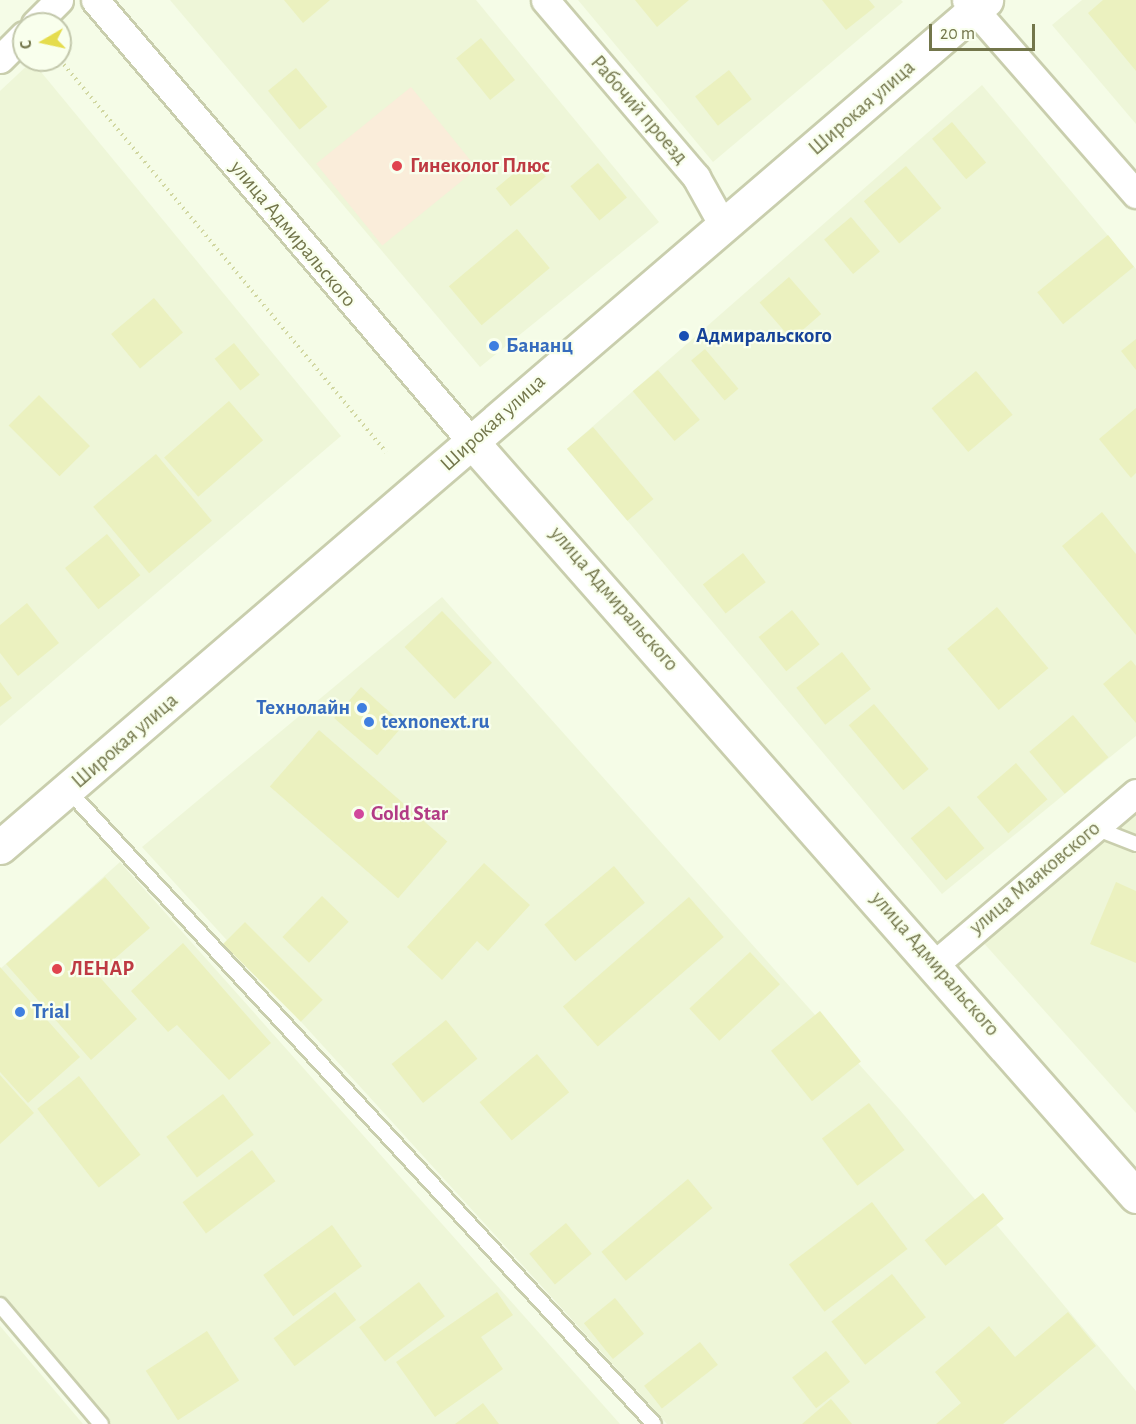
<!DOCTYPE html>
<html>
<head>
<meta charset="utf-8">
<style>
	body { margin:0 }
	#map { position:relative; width:1136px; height:1424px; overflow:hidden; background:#f5fce7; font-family:"Alegreya Sans",sans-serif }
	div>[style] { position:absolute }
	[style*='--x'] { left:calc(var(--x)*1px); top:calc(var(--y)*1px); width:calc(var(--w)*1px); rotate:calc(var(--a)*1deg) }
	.residential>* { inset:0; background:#eef6d8 }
	.medical>* { inset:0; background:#faedda; transform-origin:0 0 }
	.building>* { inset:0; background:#ebf1bf; transform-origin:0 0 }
	.path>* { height:4px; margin-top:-2px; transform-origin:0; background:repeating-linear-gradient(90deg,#d1d7a1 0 1.5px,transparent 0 6px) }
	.roads { filter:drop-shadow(2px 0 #c9cead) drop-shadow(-2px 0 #c9cead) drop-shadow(0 2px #c9cead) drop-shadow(0 -2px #c9cead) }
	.lane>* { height:14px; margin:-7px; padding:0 7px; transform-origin:7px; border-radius:7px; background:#fff }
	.street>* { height:27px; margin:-13.5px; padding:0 13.5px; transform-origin:13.5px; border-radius:13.5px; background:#fff }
	.secondary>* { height:33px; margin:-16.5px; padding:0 16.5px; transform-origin:16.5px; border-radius:16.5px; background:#fff }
	.dots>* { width:16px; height:16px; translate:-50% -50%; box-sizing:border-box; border:3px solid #f9ffed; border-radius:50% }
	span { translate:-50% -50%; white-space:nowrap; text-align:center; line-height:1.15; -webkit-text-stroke:4.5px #f9ffed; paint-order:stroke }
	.street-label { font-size:21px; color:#73764b }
	.health-label { font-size:21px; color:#be3a42; font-weight:700 }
	.left { translate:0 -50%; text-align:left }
	.transit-label { font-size:21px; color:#164399; font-weight:700 }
	.shop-label { font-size:21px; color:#366cbe; font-weight:700 }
	.right { translate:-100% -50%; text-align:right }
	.hotel-label { font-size:21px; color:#b23c85; font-weight:700 }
	.north { position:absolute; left:12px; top:12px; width:60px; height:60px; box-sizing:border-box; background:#f9ffed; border:2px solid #c3c8ac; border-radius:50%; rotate:261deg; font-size:16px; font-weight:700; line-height:24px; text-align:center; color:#73764b }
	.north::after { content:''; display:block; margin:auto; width:21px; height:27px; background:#e5dc4d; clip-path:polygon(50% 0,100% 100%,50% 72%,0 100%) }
	.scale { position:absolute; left:929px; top:24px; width:106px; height:27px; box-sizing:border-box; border:3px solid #73764b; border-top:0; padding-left:8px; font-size:18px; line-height:21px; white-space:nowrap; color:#73764b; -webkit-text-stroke:4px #f9ffed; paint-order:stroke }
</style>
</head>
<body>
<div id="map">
	<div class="residential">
		<i style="clip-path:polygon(170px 0,476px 0,659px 222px,480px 367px)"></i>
		<i style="clip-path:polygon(578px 0,901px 0,903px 2px,713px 162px)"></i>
		<i style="clip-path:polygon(1082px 0,1136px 0,1136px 124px,1052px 25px)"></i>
		<i style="clip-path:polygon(32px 61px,341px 436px,0 726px,0 91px)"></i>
		<i style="clip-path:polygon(982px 85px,1136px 269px,1136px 736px,942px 894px,567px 449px)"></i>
		<i style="clip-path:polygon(442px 597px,899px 1109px,1136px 1391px,1136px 1424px,667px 1424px,142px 847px)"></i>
		<i style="clip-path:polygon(1136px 810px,1136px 1113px,981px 940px)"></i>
		<i style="clip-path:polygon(120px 862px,620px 1424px,106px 1424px,0 1300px,0 969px)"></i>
		<i style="clip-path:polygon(0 1326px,83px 1424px,0 1424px)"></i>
	</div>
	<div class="medical">
		<i style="left:411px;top:87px;width:105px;height:122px;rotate:51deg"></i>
	</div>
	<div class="building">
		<i style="clip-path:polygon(284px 0,330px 0,303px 23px)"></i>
		<i style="clip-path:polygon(635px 0,689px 0,657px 27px)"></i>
		<i style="clip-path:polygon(822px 0,869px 0,875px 7px,846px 30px)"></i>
		<i style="clip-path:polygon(1103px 0,1136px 0,1136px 71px,1088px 13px)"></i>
		<i style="left:481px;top:38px;width:54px;height:32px;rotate:51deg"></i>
		<i style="left:296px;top:68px;width:50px;height:36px;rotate:51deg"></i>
		<i style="left:729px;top:70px;width:37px;height:43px;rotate:52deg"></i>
		<i style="left:952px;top:122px;width:53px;height:26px;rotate:50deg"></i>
		<i style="left:531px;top:159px;width:23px;height:46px;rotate:50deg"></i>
		<i style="left:598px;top:163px;width:45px;height:36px;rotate:50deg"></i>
		<i style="left:906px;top:166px;width:55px;height:55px;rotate:50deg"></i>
		<i style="left:851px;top:217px;width:45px;height:35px;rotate:50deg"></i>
		<i style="left:517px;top:229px;width:51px;height:89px;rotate:50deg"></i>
		<i style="left:1108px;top:235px;width:41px;height:91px;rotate:51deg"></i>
		<i style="left:789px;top:277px;width:49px;height:39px;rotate:49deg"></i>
		<i style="left:154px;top:298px;width:45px;height:56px;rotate:50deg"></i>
		<i style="clip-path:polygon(1136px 339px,1136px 370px,1121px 351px)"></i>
		<i style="left:234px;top:343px;width:41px;height:25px;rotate:51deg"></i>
		<i style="left:705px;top:349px;width:52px;height:18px;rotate:50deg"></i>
		<i style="left:658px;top:370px;width:65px;height:33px;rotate:50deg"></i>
		<i style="left:976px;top:371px;width:57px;height:58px;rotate:50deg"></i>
		<i style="left:39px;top:395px;width:72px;height:43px;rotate:45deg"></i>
		<i style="left:229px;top:401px;width:52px;height:86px;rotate:49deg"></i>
		<i style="clip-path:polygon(1136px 408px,1136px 473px,1131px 478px,1099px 439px)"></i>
		<i style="left:593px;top:427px;width:94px;height:34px;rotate:50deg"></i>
		<i style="left:156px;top:454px;width:87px;height:82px;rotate:50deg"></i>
		<i style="clip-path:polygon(1102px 512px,1136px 554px,1136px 635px,1062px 546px)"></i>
		<i style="left:107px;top:534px;width:53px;height:54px;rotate:51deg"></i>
		<i style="left:743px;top:553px;width:37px;height:51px;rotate:52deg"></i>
		<i style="clip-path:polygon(27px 603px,59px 643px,18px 676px,0 653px,0 625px)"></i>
		<i style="left:997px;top:607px;width:80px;height:65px;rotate:50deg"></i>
		<i style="left:792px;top:610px;width:44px;height:43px;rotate:51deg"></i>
		<i style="left:442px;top:611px;width:72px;height:52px;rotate:46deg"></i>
		<i style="left:842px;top:652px;width:47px;height:58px;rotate:52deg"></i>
		<i style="clip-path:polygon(1131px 660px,1136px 666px,1136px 723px,1103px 684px)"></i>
		<i style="clip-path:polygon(0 682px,12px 698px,0 707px)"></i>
		<i style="left:361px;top:687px;width:57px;height:41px;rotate:41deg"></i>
		<i style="left:874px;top:704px;width:85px;height:33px;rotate:50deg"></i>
		<i style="left:1073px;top:715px;width:55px;height:57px;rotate:50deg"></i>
		<i style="left:319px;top:730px;width:170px;height:75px;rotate:41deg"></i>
		<i style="left:1016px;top:763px;width:48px;height:52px;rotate:49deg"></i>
		<i style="left:949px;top:806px;width:55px;height:50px;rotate:50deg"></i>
		<i style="clip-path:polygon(484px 863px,530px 905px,488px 951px,477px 941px,442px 980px,407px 947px)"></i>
		<i style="left:614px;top:866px;width:48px;height:91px;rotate:50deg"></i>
		<i style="clip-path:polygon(105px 877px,150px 928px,97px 974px,137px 1019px,91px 1060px,6px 964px)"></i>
		<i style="clip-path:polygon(1116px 882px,1136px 891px,1136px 963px,1090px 944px)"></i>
		<i style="left:322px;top:896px;width:37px;height:57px;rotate:44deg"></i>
		<i style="left:689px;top:897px;width:53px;height:167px;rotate:49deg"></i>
		<i style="left:245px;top:922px;width:110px;height:31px;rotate:45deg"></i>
		<i style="clip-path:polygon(183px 943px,271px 1043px,229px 1080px,177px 1025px,168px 1032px,131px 991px)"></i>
		<i style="left:750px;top:952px;width:44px;height:83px;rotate:47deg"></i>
		<i style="clip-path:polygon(0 967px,80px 1057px,28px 1103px,0 1072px)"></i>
		<i style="left:820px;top:1011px;width:65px;height:63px;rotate:51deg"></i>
		<i style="left:446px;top:1020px;width:50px;height:70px;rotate:51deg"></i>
		<i style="left:537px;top:1054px;width:50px;height:75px;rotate:50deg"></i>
		<i style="clip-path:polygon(0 1075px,34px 1113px,0 1144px)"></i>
		<i style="left:79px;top:1076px;width:100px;height:53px;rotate:52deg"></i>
		<i style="left:223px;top:1094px;width:51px;height:71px;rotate:53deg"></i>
		<i style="left:869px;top:1103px;width:59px;height:59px;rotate:53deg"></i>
		<i style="left:252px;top:1150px;width:39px;height:87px;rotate:53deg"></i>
		<i style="left:688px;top:1179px;width:38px;height:113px;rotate:50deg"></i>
		<i style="left:983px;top:1193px;width:33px;height:75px;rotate:51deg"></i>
		<i style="left:872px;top:1202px;width:59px;height:104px;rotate:53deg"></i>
		<i style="left:566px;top:1223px;width:40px;height:48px;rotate:50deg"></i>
		<i style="left:332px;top:1225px;width:51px;height:85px;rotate:54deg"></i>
		<i style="left:892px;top:1274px;width:55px;height:77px;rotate:52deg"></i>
		<i style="left:419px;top:1282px;width:43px;height:75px;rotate:53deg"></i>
		<i style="left:335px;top:1292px;width:35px;height:77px;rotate:53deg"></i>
		<i style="clip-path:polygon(497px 1292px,513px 1315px,481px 1337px,503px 1369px,435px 1417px,396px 1362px)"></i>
		<i style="left:615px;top:1298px;width:46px;height:40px;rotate:51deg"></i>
		<i style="clip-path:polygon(1068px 1312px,1096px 1346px,1003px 1424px,936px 1424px,961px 1403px,935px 1372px,989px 1326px,1015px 1357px)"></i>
		<i style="left:207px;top:1331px;width:59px;height:73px;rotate:57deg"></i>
		<i style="left:700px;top:1342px;width:29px;height:71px;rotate:52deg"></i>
		<i style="left:826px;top:1351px;width:39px;height:43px;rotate:52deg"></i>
		<i style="clip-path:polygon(831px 1399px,852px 1424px,802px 1424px)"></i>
		<i style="clip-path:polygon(483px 1403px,499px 1424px,455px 1424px)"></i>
	</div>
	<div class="path">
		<i style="--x:60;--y:60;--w:510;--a:50.25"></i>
	</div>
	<div class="roads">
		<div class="lane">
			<i style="--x:68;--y:790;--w:863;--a:47.25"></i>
			<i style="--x:1095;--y:828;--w:44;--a:21.3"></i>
			<i style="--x:0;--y:1305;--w:156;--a:49.7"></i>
		</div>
		<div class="street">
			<i style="--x:95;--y:0;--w:580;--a:49.55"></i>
			<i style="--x:545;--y:0;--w:233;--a:49.5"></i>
			<i style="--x:696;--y:177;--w:57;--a:60.8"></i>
			<i style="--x:966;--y:0;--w:258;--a:48.8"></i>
			<i style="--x:35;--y:24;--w:34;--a:-45"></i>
			<i style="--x:0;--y:59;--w:34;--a:-45"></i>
			<i style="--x:935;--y:964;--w:264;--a:-40.4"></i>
		</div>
		<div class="secondary">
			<i style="--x:471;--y:441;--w:1006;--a:48.63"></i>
			<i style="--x:0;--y:847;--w:1300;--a:-40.66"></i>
		</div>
	</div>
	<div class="dots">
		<i style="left:397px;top:166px;background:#e0444e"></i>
		<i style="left:684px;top:336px;background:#1a4fb4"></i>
		<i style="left:494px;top:346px;background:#3f7fe0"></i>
		<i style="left:362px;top:708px;background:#3f7fe0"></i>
		<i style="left:369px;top:722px;background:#3f7fe0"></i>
		<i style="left:359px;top:814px;background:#d1479c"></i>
		<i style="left:57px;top:969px;background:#e0444e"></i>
		<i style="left:20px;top:1012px;background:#3f7fe0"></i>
	</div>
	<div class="street-label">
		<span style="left:862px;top:108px;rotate:-41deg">Широкая улица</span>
		<span style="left:639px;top:110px;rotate:49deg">Рабочий проезд</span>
		<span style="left:293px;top:234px;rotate:50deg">улица Адмиральского</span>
		<span style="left:493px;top:423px;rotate:-42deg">Широкая улица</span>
		<span style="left:614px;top:599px;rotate:49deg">улица Адмиральского</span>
		<span style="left:125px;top:741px;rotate:-41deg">Широкая улица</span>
		<span style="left:1035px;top:878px;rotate:-40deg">улица Маяковского</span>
		<span style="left:935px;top:964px;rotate:49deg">улица Адмиральского</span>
	</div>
	<div class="health-label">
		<span class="left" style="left:410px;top:166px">Гинеколог Плюс</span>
		<span class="left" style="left:70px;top:969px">ЛЕНАР</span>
	</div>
	<div class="transit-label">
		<span class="left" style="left:696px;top:336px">Адмиральского</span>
	</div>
	<div class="shop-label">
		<span class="left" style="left:506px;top:346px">Бананц</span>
		<span class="right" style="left:350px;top:708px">Технолайн</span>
		<span class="left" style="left:381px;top:722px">texnonext.ru</span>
		<span class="left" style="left:32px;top:1012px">Trial</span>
	</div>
	<div class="hotel-label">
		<span class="left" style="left:371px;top:814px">Gold Star</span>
	</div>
	<div class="north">С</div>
	<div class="scale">20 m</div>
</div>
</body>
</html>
